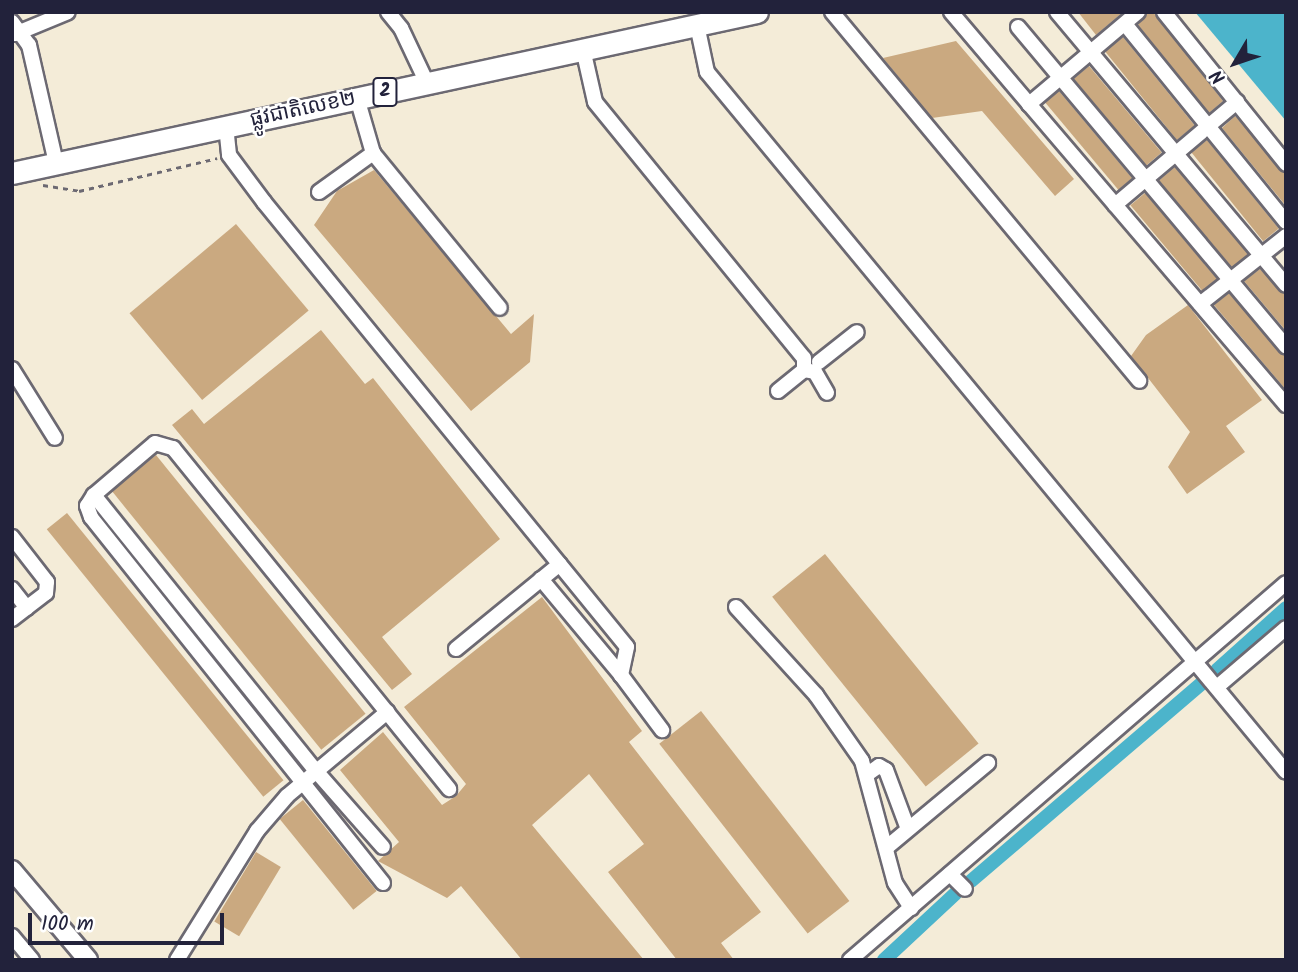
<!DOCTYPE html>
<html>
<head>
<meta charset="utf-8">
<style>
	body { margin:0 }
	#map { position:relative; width:1298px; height:972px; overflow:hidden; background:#f4ecd8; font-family:Kalam,"Noto Sans Khmer",sans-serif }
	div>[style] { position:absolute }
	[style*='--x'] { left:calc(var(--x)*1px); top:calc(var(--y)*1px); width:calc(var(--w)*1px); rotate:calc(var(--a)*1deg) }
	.water>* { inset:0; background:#4cb4cb }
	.canal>* { height:14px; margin:-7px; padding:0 7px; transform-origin:7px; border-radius:7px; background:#4cb4cb }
	.building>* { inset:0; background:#caa980; transform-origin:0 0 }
	.path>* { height:2.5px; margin-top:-1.25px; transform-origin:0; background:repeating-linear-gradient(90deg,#6c6972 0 5px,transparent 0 10px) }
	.roads { filter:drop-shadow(2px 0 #6c6972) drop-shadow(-2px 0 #6c6972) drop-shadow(0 2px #6c6972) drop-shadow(0 -2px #6c6972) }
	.minor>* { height:14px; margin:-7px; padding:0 7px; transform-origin:7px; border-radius:7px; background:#fff }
	.major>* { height:18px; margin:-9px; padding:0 9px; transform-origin:9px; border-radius:9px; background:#fff }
	.highway>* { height:21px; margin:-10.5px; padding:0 10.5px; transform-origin:10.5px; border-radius:10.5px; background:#fff }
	span { translate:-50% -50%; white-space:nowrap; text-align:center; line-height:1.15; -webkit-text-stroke:5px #fff; paint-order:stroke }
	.shield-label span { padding:2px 5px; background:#fff; border:2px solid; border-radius:5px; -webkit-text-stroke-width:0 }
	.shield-label { font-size:19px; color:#22223b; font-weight:700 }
	.street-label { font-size:21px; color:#22223b }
	.frame { position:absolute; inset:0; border:14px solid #22223b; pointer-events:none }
	.north { position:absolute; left:1200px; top:28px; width:70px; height:70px; -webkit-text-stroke:5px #fff; paint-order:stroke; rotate:231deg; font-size:19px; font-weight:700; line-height:28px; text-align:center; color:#22223b }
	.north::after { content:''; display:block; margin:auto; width:24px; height:32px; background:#22223b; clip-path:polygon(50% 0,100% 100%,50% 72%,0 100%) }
	.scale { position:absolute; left:28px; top:913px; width:196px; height:32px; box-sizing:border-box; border:4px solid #22223b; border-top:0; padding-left:9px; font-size:21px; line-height:24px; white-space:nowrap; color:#22223b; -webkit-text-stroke:5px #fff; paint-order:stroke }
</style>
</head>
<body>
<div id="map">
	<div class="water">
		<i style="clip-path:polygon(1195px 12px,1286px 12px,1286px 121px)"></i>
	</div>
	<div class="canal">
		<i style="--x:1217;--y:670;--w:93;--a:-41.9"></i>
		<i style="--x:971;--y:881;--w:303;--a:-40.6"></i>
		<i style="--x:884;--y:960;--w:97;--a:-42.9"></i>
	</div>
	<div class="building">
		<i style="clip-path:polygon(1078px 12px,1123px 12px,1096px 35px)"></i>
		<i style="clip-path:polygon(1147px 12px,1153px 12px,1223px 101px,1209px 113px,1138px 25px)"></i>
		<i style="left:1123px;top:37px;width:114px;height:23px;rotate:51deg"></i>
		<i style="clip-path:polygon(956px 41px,1074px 179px,1055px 196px,982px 111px,932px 118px,883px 58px)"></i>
		<i style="left:1089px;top:66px;width:113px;height:20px;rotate:50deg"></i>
		<i style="left:1059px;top:91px;width:114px;height:18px;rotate:50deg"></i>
		<i style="clip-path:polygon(1235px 116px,1286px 173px,1286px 206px,1222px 128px)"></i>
		<i style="left:1207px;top:140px;width:114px;height:20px;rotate:51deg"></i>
		<i style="left:1175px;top:167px;width:114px;height:21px;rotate:50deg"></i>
		<i style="clip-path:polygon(374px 170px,511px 334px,534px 314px,530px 362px,471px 411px,314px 225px,337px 191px)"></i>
		<i style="left:1145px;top:193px;width:112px;height:19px;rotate:50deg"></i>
		<i style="left:236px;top:224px;width:113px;height:139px;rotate:50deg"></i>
		<i style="clip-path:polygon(1260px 269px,1286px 296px,1286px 331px,1244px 281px)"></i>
		<i style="clip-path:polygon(1229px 293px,1286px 355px,1286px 390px,1214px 305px)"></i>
		<i style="clip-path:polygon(1188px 305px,1262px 400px,1226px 426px,1245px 452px,1187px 494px,1168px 467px,1190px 432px,1131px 356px,1146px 335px)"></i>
		<i style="clip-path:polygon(321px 330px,365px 384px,373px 378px,500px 539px,382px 637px,412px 674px,392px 690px,172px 425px,192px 409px,204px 424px)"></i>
		<i style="left:156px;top:455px;width:333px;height:57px;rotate:51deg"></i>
		<i style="left:67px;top:513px;width:344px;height:26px;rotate:51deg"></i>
		<i style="left:825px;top:554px;width:244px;height:68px;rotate:51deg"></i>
		<i style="clip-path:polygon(542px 597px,642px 731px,629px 742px,761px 912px,721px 943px,734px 960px,677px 960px,608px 872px,644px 844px,589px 774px,532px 825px,644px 960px,522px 960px,461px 886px,447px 898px,378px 861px,399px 842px,340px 770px,383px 732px,442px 805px,456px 796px,466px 784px,404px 707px)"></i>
		<i style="left:701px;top:711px;width:241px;height:53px;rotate:52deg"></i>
		<i style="left:303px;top:800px;width:117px;height:30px;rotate:51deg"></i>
		<i style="left:256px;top:852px;width:29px;height:81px;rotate:31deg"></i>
	</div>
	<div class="path">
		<i style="--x:43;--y:185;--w:36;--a:9"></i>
		<i style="--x:79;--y:191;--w:142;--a:-13.4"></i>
	</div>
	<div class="roads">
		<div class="minor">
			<i style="--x:388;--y:12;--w:21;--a:51"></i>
			<i style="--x:401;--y:28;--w:61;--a:64.7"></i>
			<i style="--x:832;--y:12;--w:480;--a:50.2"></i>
			<i style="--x:951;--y:12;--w:121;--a:49.7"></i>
			<i style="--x:1057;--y:12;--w:356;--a:50"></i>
			<i style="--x:1138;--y:12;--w:143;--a:139.8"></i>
			<i style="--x:1029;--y:104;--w:396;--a:49.5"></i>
			<i style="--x:1164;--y:12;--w:195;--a:51.2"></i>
			<i style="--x:12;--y:22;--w:29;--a:54"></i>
			<i style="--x:29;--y:45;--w:121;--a:77.1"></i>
			<i style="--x:1125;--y:24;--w:255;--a:50.9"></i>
			<i style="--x:697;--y:25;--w:48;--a:78"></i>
			<i style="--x:707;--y:72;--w:908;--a:50.4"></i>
			<i style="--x:1018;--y:27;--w:417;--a:50"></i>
			<i style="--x:15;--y:34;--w:57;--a:-22.5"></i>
			<i style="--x:583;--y:49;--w:54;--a:77.2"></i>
			<i style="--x:595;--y:102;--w:330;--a:50.8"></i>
			<i style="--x:804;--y:358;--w:12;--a:90"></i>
			<i style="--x:804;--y:370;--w:11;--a:10"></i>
			<i style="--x:815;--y:372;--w:24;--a:60"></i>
			<i style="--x:357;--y:98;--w:57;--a:73.8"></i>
			<i style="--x:373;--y:153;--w:200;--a:50.7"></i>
			<i style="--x:226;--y:126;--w:29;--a:84"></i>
			<i style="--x:229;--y:155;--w:59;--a:53.3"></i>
			<i style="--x:264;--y:202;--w:574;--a:50.79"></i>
			<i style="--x:627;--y:647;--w:29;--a:102"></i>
			<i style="--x:621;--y:675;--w:69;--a:53.3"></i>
			<i style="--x:319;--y:192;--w:67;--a:-35.8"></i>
			<i style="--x:1115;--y:205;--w:160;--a:-40.2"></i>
			<i style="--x:1200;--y:304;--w:110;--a:-38.3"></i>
			<i style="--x:819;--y:362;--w:48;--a:-38.3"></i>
			<i style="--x:12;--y:369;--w:81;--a:58.1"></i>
			<i style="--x:778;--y:391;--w:33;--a:-39"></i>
			<i style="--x:94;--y:495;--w:354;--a:51.2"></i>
			<i style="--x:316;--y:771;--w:101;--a:48.6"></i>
			<i style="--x:12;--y:537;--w:57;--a:52.1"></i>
			<i style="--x:47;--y:582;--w:11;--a:95"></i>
			<i style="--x:46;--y:593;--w:43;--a:142.6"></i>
			<i style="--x:541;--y:579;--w:125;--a:50.2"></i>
			<i style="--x:12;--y:589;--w:24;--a:52"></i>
			<i style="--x:736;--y:607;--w:119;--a:47.7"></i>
			<i style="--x:816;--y:695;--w:80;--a:55.1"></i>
			<i style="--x:862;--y:761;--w:126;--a:74.9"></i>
			<i style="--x:895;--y:883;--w:30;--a:57"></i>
			<i style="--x:456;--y:649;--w:134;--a:-39.3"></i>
			<i style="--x:1217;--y:687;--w:91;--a:-40.5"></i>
			<i style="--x:869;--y:773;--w:12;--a:-35"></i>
			<i style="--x:879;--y:766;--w:8;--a:30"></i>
			<i style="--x:886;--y:770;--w:63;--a:69.6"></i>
			<i style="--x:886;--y:848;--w:133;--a:-39.8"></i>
			<i style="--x:950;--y:874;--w:21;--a:45"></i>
			<i style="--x:383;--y:883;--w:468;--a:-128.6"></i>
			<i style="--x:91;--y:517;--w:12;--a:-110"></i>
			<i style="--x:87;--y:506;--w:13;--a:-58"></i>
			<i style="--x:94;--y:495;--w:80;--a:-40.4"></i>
			<i style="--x:155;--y:443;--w:19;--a:16"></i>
			<i style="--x:173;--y:448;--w:439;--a:51"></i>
			<i style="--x:12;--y:936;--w:31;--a:50"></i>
			<i style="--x:177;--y:960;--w:152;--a:-58.2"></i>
			<i style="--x:257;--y:831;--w:46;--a:-49.4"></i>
			<i style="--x:287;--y:796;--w:131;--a:-40"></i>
			<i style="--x:850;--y:960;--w:576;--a:-40.85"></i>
		</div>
		<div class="major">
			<i style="--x:12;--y:870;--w:118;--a:49.8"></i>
		</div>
		<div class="highway">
			<i style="--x:12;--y:173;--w:762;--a:-12.19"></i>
		</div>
	</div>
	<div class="shield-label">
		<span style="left:385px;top:92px">2</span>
	</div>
	<div class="street-label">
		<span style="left:303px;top:110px;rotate:-12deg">ផ្លូវជាតិលេខ២</span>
	</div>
	<div class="frame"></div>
	<div class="north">N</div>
	<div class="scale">100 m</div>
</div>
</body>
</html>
